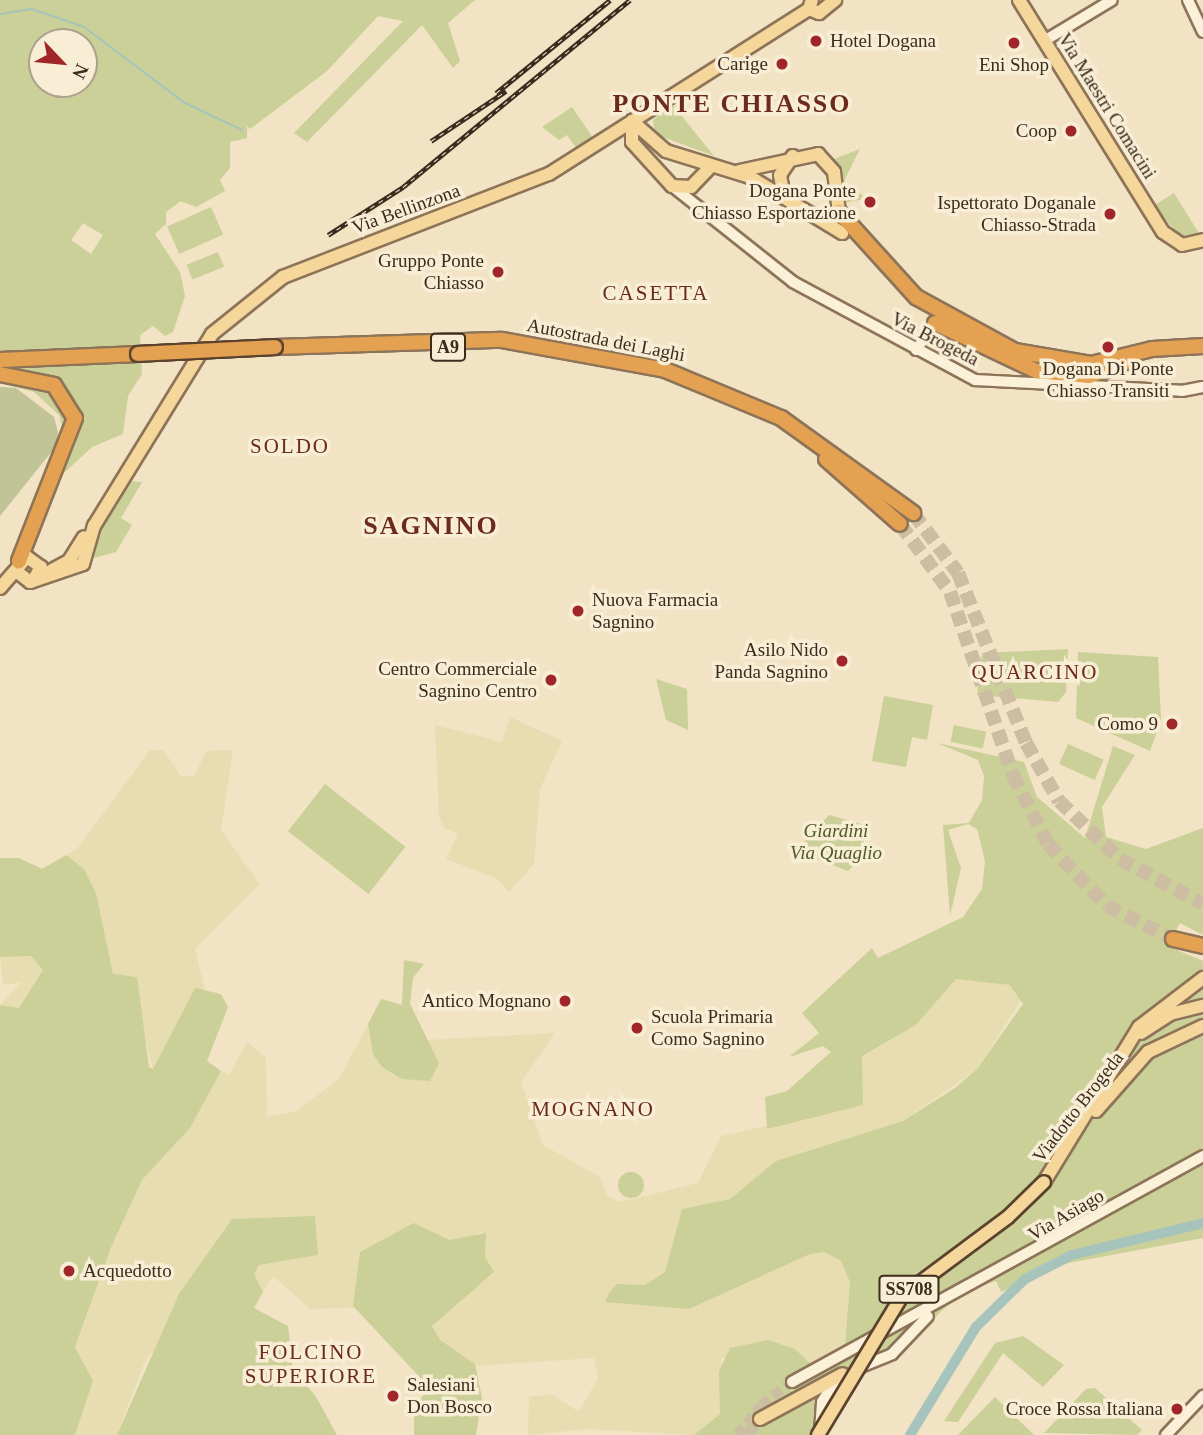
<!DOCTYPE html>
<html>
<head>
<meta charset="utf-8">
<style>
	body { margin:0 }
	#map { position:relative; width:1203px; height:1435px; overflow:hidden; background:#f1e3c4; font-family:Georgia,serif }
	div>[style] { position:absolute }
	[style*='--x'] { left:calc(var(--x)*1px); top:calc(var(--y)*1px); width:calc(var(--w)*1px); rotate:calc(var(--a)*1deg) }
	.farmland>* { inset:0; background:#e7ddb1 }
	.green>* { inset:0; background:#cad097; transform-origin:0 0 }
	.round { border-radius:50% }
	.cemetery>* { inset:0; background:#c0c497 }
	.stream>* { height:2px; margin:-1px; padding:0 1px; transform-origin:1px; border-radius:1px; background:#a6c4bb }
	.river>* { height:10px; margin:-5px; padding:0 5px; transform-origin:5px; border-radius:5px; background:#a6c4bb }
	.tertiary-tunnel>* { height:10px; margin-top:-5px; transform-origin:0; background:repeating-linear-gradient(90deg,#cdbea3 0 10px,transparent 0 15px) }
	.primary-tunnel>* { height:12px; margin-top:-6px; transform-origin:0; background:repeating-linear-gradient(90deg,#cdbea3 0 12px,transparent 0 18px) }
	.motorway-tunnel>* { height:14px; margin-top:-7px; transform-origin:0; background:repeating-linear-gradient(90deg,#cdbea3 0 14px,transparent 0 21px) }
	.roads { filter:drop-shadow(2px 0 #8d7459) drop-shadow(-2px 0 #8d7459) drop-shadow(0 2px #8d7459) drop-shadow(0 -2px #8d7459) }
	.tertiary>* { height:10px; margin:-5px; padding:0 5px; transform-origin:5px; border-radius:5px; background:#fbf0d8 }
	.primary>* { height:12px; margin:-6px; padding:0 6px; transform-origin:6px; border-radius:6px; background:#f6d79b }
	.motorway>* { height:14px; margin:-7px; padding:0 7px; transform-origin:7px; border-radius:7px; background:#e4a151 }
	.rail>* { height:4.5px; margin-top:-2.25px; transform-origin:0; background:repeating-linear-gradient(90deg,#f8edd5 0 5px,#3c2c1e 0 10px); box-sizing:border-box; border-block:2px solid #3c2c1e }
	.bridges { filter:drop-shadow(2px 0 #5b422e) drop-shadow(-2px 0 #5b422e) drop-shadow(0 2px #5b422e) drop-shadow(0 -2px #5b422e) }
	.primary-bridge>* { height:12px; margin:-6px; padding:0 6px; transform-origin:6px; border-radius:6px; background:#f6d79b }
	.motorway-bridge>* { height:14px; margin:-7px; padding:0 7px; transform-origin:7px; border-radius:7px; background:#e4a151 }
	.dots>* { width:19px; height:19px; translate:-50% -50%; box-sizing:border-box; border:4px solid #f8edd5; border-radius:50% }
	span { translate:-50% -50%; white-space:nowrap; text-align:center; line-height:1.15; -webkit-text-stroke:7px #f8edd5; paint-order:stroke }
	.shield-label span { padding:2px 5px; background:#f8edd5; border:2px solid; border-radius:5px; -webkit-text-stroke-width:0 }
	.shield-label { font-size:18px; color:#3c2c1e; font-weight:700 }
	.poi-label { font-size:19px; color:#3c2c1e }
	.left { translate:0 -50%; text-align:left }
	.right { translate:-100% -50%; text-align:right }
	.street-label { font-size:19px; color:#3c2c1e }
	.park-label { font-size:19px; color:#4d5a23; font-style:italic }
	.neighbourhood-label { font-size:21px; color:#6b2a1b; letter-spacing:2px }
	.district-label { font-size:26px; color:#6b2a1b; font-weight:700; letter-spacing:2px }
	.north { position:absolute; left:28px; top:28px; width:70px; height:70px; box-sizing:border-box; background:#f8edd5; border:2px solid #ada08c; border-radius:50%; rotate:116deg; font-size:19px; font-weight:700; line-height:28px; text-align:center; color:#3c2c1e }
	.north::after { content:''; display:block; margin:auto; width:24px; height:32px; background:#a02629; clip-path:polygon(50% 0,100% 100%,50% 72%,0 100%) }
</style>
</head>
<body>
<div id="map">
	<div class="farmland">
		<i style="clip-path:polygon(510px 717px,562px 741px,540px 789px,534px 864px,509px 892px,496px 878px,446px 859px,458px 834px,444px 828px,439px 817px,435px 725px,502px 742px)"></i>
		<i style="clip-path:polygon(150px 750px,163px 750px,182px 777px,195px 775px,206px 751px,233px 750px,221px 830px,260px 884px,195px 949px,205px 990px,195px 989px,153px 1069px,137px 1007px,137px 977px,113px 975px,96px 893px,84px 869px,66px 855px,77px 849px)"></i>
		<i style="clip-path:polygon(0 957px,31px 956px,43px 970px,19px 1009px,0 1005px,22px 982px,3px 985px)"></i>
		<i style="clip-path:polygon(956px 979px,1010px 985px,1023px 997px,977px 1069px,903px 1121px,776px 1161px,730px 1199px,682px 1209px,665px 1272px,645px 1285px,617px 1284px,689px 1309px,810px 1254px,824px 1252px,841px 1261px,850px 1282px,845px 1346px,813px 1366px,795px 1349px,721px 1358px,720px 1414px,694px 1435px,588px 1429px,528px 1435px,529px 1397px,551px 1394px,579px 1412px,598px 1378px,594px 1358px,475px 1366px,440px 1342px,432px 1328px,439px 1316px,494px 1273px,485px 1259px,483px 1231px,461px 1242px,362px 1251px,353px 1308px,310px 1309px,273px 1276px,263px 1292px,254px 1274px,259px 1265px,318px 1255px,315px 1216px,146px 1358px,117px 1435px,75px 1435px,93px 1381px,75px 1347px,112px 1245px,142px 1180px,190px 1128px,221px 1071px,229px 1075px,247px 1042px,266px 1058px,267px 1116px,295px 1112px,339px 1079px,368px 1024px,373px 1053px,439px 1063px,426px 1040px,555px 1033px,521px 1082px,543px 1145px,600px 1177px,608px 1197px,621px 1202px,698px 1183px,721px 1136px,863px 1105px,862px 1056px,916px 1025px)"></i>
	</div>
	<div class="green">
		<i style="clip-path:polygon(evenodd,0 0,475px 0,448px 23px,460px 61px,453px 68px,422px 25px,307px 142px,294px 133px,403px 21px,378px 16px,327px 71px,250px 129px,247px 126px,247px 138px,230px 142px,230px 168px,220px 180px,225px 191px,196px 207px,181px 201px,166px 212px,166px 224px,155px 234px,180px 272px,185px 296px,173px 332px,165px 336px,153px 326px,140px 335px,142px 374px,128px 396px,123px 434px,92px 447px,62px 475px,29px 552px,62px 470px,63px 430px,59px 415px,34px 392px,0 383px,0 0,42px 42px,84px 42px,84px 84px,42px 84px,42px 42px,0 0,83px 223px,103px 235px,91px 254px,71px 240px,83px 223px)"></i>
		<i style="clip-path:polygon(672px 104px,714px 156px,655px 134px,653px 120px)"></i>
		<i style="clip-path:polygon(572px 107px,593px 138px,577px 149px,567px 135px,559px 140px,542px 127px)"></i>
		<i style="clip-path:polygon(860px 149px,842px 185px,869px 198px,839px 204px,831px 160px)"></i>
		<i style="clip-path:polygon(1174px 193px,1200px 235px,1184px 240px,1153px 206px)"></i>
		<i style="left:211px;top:207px;width:30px;height:48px;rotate:66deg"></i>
		<i style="left:218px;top:252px;width:16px;height:34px;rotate:68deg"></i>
		<i style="clip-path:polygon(127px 481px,142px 482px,121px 518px,132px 525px,116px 552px,94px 558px,92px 544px)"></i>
		<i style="clip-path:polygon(1068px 649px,1066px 692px,1058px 702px,977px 695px,982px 653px)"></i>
		<i style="clip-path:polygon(1078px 652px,1158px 657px,1161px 720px,1150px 751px,1076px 718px)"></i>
		<i style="clip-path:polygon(656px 679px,687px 689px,688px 730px,666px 720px)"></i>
		<i style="clip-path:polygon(884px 696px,933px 705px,927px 740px,912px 737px,906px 767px,872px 761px)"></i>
		<i style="left:954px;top:725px;width:33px;height:17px;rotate:12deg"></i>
		<i style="clip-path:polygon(937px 743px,1024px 762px,1037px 797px,1085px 838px,1113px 746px,1135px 755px,1102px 807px,1106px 837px,1146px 849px,1203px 828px,1203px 935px,1180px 923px,1167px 946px,1203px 961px,1203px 1238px,1068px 1263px,1001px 1292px,996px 1281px,984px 1285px,950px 1303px,893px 1358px,862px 1375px,828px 1435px,694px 1435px,720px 1414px,719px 1371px,730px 1348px,768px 1340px,795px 1349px,813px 1366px,845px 1346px,850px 1282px,841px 1261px,824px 1252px,810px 1254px,689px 1309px,605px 1302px,609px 1293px,617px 1284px,645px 1285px,665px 1272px,682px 1209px,730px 1199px,776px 1161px,903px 1121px,955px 1088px,977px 1069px,1023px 1004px,1010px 985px,956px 979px,916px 1025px,862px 1056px,863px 1105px,767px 1129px,765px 1097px,787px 1091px,831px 1052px,823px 1046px,789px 1057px,819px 1033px,802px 1013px,872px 948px,878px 958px,963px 917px,982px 889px,985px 861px,977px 829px,968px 824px,948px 830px,961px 868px,950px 916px,943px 825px,969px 823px,982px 800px,984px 776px,978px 760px)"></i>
		<i style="left:1068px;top:744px;width:39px;height:22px;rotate:24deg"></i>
		<i style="left:325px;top:784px;width:102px;height:60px;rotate:38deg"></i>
		<i style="clip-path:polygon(829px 815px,865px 825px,862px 857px,848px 871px,796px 851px)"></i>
		<i style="clip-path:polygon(66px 855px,84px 869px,96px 893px,113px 974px,137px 977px,149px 1067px,153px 1069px,195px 988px,221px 994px,228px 1007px,207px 1061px,221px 1071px,190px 1128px,142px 1180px,112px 1245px,75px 1347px,93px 1381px,75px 1435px,0 1435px,0 1005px,19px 1008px,43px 970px,31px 956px,0 957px,0 858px,19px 858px,42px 869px)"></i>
		<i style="clip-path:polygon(404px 960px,424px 964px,413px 978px,410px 1004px,439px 1063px,430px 1081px,402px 1079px,382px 1067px,373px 1054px,368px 1024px,381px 999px,402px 1005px)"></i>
		<i class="round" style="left:618px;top:1172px;width:26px;height:26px"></i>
		<i style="clip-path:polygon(315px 1216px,318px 1255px,259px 1265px,254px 1274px,263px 1292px,254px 1308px,288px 1326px,293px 1372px,315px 1395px,337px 1435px,117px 1435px,179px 1294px,232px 1219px)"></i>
		<i style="clip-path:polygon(414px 1223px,449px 1240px,486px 1233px,485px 1257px,494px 1272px,432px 1326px,440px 1340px,475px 1364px,482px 1398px,476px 1435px,414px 1435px,414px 1408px,429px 1387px,353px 1306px,360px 1252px)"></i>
		<i style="clip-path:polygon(1023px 1336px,1064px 1365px,1043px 1387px,1003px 1353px,958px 1422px,944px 1421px,995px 1343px)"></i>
		<i style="clip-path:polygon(1095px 1388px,1142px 1430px,1137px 1435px,1044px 1433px,1086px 1389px)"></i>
		<i style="clip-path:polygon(995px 1397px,1034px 1435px,958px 1435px)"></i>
	</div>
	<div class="cemetery">
		<i style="clip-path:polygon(0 387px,16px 388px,54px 417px,58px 432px,57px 445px,0 516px)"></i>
	</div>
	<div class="stream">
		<i style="--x:0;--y:14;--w:32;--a:-9"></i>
		<i style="--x:32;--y:9;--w:55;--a:19.1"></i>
		<i style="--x:84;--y:27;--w:126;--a:37"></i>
		<i style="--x:185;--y:103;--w:63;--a:25.3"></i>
	</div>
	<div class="river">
		<i style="--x:910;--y:1435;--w:127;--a:-58.6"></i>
		<i style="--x:976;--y:1327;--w:69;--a:-44.4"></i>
		<i style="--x:1025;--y:1279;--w:53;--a:-27.1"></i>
		<i style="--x:1072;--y:1255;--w:135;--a:-13.7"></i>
	</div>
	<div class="tertiary-tunnel">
		<i style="--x:737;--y:1435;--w:38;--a:-51"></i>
		<i style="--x:761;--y:1405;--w:39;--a:-37"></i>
	</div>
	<div class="primary-tunnel">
		<i style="--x:747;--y:1435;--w:21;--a:-51"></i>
	</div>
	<div class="motorway-tunnel">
		<i style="--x:913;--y:513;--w:75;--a:53.1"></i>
		<i style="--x:958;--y:573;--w:183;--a:68.2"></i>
		<i style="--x:1026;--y:743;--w:67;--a:60.4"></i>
		<i style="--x:1059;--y:801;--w:84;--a:43.6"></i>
		<i style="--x:1120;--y:859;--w:94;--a:28.5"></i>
		<i style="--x:900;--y:524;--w:84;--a:53.7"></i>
		<i style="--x:950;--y:592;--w:194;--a:71"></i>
		<i style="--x:1013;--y:775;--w:77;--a:63.1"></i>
		<i style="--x:1048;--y:844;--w:86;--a:46.4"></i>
		<i style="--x:1107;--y:906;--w:74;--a:26.6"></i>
	</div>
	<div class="roads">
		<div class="tertiary">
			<i style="--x:1188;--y:0;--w:35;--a:65"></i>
			<i style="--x:1044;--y:41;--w:79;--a:-31.1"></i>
			<i style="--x:672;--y:186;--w:154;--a:38.4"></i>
			<i style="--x:793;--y:282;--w:207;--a:28.3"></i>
			<i style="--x:975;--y:380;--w:207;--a:3"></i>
			<i style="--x:1182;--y:391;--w:21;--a:-11"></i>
			<i style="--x:916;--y:350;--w:33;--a:-55"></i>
			<i style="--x:858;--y:1368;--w:37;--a:-22"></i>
			<i style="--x:892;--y:1354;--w:52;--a:-46.5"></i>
			<i style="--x:792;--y:1382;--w:469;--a:-28.8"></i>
			<i style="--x:820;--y:1431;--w:29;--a:-86"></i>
			<i style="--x:822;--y:1402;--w:26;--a:-58"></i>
			<i style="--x:1166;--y:1435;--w:54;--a:-46.5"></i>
		</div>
		<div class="primary">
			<i style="--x:1019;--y:0;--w:273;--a:58.2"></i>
			<i style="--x:1163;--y:232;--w:23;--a:34"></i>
			<i style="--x:1182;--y:245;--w:22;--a:-13"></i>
			<i style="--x:809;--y:9;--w:11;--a:22"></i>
			<i style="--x:819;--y:13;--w:21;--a:-39"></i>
			<i style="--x:632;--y:121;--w:45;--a:41.4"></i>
			<i style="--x:666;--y:151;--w:88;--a:17.2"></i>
			<i style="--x:750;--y:177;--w:108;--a:31.3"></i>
			<i style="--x:632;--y:121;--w:21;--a:90"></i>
			<i style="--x:632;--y:142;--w:59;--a:47.7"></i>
			<i style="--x:672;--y:186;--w:19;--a:3"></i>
			<i style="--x:691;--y:187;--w:30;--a:-46"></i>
			<i style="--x:739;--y:171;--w:81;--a:-12.1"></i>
			<i style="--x:818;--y:154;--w:24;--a:48"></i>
			<i style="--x:834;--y:172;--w:40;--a:82.9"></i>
			<i style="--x:784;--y:196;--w:21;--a:-101"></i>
			<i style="--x:780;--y:175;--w:23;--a:-56"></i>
			<i style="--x:52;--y:570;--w:19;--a:-28"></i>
			<i style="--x:69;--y:561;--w:28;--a:-58"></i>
			<i style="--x:16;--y:571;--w:18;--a:38"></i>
			<i style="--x:30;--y:582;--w:56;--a:-18.8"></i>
			<i style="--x:83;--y:564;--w:40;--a:-74"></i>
			<i style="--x:94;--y:526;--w:225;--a:-58.4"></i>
			<i style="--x:212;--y:334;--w:91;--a:-38.8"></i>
			<i style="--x:283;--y:277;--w:285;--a:-21.2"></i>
			<i style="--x:549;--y:174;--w:308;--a:-32.4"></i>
			<i style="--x:809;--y:9;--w:9;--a:-72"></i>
			<i style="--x:0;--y:588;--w:41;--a:-48.9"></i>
			<i style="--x:27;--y:557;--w:17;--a:36"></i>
			<i style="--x:41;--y:567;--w:16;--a:120"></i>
			<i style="--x:1141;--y:1033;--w:35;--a:-33"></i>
			<i style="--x:1170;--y:1014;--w:34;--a:-14"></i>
			<i style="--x:1096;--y:1111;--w:79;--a:-48.6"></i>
			<i style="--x:1148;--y:1052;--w:61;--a:-25.3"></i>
			<i style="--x:1044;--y:1182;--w:182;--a:-58.5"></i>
			<i style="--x:1139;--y:1027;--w:81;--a:-37.4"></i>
			<i style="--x:760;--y:1419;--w:94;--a:-28.5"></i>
		</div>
		<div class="motorway">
			<i style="--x:839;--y:212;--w:115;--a:47.8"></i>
			<i style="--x:916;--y:297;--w:113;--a:28.6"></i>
			<i style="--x:1015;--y:351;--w:77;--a:9.7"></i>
			<i style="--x:1091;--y:364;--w:63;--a:-13.8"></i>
			<i style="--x:1152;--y:349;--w:51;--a:-3.4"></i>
			<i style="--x:935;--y:323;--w:112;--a:25.4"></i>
			<i style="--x:1036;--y:371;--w:53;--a:5.4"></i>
			<i style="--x:1089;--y:376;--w:36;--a:-19"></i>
			<i style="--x:275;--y:347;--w:227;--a:-1.8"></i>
			<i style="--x:502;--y:340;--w:166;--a:10.4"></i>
			<i style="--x:665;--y:370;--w:126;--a:22.5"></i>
			<i style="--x:781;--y:418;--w:163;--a:35.7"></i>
			<i style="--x:0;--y:360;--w:138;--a:-2.5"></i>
			<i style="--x:0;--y:374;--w:55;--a:11.5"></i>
			<i style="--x:54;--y:385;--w:39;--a:58"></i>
			<i style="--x:75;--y:418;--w:154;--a:111.4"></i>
			<i style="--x:826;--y:459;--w:98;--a:41.3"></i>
			<i style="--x:1173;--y:939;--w:31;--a:13"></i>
		</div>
	</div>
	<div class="rail">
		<i style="--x:496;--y:93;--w:147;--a:-39.2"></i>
		<i style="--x:431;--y:141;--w:90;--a:-33.7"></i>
		<i style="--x:328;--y:235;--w:89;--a:-32.6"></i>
		<i style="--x:403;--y:187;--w:294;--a:-39.5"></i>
	</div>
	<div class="bridges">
		<div class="primary-bridge">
			<i style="--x:818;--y:1435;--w:162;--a:-58.9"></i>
			<i style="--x:902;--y:1296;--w:132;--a:-36.7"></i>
			<i style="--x:1008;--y:1217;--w:50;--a:-44.2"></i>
		</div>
		<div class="motorway-bridge">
			<i style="--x:138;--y:354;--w:137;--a:-2.9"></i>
		</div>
	</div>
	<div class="dots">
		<i style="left:816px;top:41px;background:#a02629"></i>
		<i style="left:1014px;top:43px;background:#a02629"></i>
		<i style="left:782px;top:64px;background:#a02629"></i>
		<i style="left:1071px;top:131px;background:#a02629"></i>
		<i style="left:870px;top:202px;background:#a02629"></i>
		<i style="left:1110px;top:214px;background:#a02629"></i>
		<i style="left:498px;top:272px;background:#a02629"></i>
		<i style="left:1108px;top:347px;background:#a02629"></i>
		<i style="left:578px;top:611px;background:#a02629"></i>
		<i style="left:842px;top:661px;background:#a02629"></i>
		<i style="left:551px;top:680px;background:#a02629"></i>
		<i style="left:1172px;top:724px;background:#a02629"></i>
		<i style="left:565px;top:1001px;background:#a02629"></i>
		<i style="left:637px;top:1028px;background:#a02629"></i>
		<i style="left:69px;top:1271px;background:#a02629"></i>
		<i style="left:393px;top:1396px;background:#a02629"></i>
		<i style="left:1177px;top:1409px;background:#a02629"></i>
	</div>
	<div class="shield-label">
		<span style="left:448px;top:347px">A9</span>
		<span style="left:909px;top:1289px">SS708</span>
	</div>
	<div class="poi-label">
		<span class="left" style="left:830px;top:41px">Hotel Dogana</span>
		<span class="right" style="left:768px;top:64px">Carige</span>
		<span style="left:1014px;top:65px">Eni Shop</span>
		<span class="right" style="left:1057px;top:131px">Coop</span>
		<span class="right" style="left:856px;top:202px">Dogana Ponte<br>Chiasso Esportazione</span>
		<span class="right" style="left:1096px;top:214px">Ispettorato Doganale<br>Chiasso-Strada</span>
		<span class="right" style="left:484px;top:272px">Gruppo Ponte<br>Chiasso</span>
		<span style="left:1108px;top:380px">Dogana Di Ponte<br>Chiasso Transiti</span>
		<span class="left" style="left:592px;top:611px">Nuova Farmacia<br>Sagnino</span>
		<span class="right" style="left:828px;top:661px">Asilo Nido<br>Panda Sagnino</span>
		<span class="right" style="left:537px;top:680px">Centro Commerciale<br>Sagnino Centro</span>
		<span class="right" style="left:1158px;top:724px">Como 9</span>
		<span class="right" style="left:551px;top:1001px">Antico Mognano</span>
		<span class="left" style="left:651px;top:1028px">Scuola Primaria<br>Como Sagnino</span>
		<span class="left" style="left:83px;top:1271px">Acquedotto</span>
		<span class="left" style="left:407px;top:1396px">Salesiani<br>Don Bosco</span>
		<span class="right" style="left:1163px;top:1409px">Croce Rossa Italiana</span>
	</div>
	<div class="street-label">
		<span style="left:1107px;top:106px;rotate:58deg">Via Maestri Comacini</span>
		<span style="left:406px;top:209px;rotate:-20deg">Via Bellinzona</span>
		<span style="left:935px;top:339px;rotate:27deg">Via Brogeda</span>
		<span style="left:606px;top:340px;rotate:11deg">Autostrada dei Laghi</span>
		<span style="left:1078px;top:1107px;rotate:-52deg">Viadotto Brogeda</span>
		<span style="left:1066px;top:1215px;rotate:-30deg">Via Asiago</span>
	</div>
	<div class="park-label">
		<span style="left:836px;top:842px">Giardini<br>Via Quaglio</span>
	</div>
	<div class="neighbourhood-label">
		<span style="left:656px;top:293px">CASETTA</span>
		<span style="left:290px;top:446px">SOLDO</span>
		<span style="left:1035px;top:672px">QUARCINO</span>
		<span style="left:593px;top:1109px">MOGNANO</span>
		<span style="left:311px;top:1364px">FOLCINO<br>SUPERIORE</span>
	</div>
	<div class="district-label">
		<span style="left:732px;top:104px">PONTE CHIASSO</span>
		<span style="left:431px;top:526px">SAGNINO</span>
	</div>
	<div class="north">N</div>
</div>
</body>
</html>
